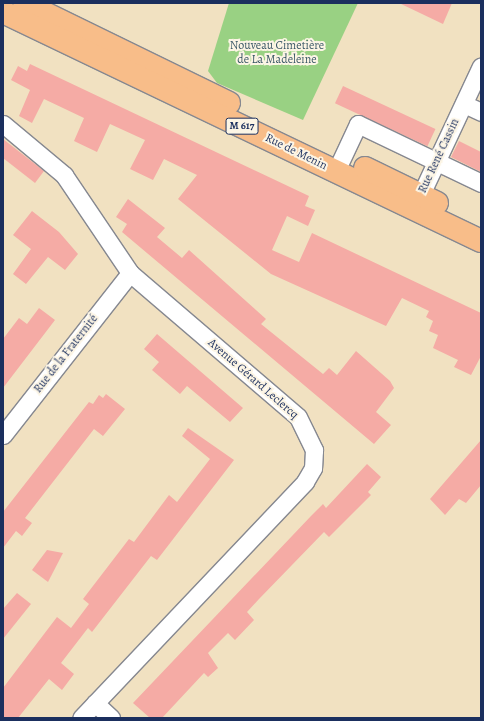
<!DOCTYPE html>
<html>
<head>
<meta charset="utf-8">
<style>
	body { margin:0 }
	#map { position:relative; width:484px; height:721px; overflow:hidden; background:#f1e1c1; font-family:Alegreya,serif }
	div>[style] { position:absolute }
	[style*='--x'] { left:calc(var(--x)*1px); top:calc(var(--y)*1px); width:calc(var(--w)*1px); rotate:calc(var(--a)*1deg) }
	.green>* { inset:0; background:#99d183 }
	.building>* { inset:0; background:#f5aba5; transform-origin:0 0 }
	.roads { filter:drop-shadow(1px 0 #868890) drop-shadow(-1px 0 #868890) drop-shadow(0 1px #868890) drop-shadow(0 -1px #868890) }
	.minor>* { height:17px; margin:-8.5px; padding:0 8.5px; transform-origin:8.5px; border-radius:8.5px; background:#fff }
	.primary>* { height:22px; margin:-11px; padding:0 11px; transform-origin:11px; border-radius:11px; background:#f8bd89 }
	span { translate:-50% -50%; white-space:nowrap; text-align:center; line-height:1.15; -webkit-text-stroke:4px #fcf5e5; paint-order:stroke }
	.shield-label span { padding:1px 3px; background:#fcf5e5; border:1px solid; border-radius:3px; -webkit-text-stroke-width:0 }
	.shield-label { font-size:11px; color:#1b2f5e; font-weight:700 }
	.park-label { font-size:12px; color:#3a5867 }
	.street-label { font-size:12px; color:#1b2f5e }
	.frame { position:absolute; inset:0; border:4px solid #1b2f5e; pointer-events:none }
</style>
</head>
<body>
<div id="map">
	<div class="green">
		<i style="clip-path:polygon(229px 3px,358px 3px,303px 120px,217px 83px,208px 71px)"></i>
	</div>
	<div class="building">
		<i style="clip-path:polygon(399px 3px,452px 3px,443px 24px)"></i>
		<i style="clip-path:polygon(30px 64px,309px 196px,305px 206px,315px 210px,308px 226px,287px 216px,272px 250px,299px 262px,312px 233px,481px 313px,481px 356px,471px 375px,454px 367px,458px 360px,433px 348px,438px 335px,429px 331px,433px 321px,426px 317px,429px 311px,402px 298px,386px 326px,271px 274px,178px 199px,197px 175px,164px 159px,153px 180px,130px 169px,145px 140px,110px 124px,97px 152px,74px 141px,84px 118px,44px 99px,32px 123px,19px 116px,30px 90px,11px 80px,18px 66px,27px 71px)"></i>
		<i style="left:343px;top:86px;width:102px;height:19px;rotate:25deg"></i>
		<i style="clip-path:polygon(3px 139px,44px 171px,35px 183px,3px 158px)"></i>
		<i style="clip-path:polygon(459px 141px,481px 152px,481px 172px,451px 157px)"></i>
		<i style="clip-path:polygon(128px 199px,165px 228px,157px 237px,182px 258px,189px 250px,266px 319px,261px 324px,323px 374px,329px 368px,337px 375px,356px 351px,390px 381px,394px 388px,376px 412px,391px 425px,374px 444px,122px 232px,127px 224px,116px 217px)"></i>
		<i style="clip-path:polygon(32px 211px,59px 232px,78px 254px,65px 270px,48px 257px,26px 284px,13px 274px,31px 249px,13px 235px)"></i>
		<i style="clip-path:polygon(39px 308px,55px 320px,3px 388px,3px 339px,19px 318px,27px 324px)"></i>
		<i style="clip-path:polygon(157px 334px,243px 408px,230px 422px,187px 386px,180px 394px,152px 370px,159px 362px,144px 349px)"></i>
		<i style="clip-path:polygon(106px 394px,125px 409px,103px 436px,94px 429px,25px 518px,32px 523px,22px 536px,16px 531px,3px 548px,3px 512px,89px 402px,93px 404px,99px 395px,103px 398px)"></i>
		<i style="clip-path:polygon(188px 428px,234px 460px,157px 560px,151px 556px,92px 632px,88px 628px,61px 663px,74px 674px,62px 690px,49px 679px,18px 718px,3px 718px,3px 688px,57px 617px,71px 628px,89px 604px,83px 599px,129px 539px,134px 542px,169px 495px,177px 502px,210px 459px,182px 436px)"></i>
		<i style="clip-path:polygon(481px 440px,481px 485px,466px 503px,459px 499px,445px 515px,430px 499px)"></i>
		<i style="clip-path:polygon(367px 464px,381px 477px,368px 492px,371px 495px,329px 537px,324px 532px,259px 599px,247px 612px,254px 620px,235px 640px,228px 633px,208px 653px,218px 668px,208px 677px,204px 673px,162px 718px,150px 718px,133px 703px,311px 516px,323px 504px,326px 508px)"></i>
		<i style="clip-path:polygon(47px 550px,63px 553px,48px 582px,32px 570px)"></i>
		<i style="clip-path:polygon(17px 593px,31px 604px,3px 639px,3px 609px)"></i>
	</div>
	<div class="roads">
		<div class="minor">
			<i style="--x:464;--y:104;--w:19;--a:25"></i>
			<i style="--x:3;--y:124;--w:80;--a:39.9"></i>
			<i style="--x:64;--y:175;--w:118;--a:56"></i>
			<i style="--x:130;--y:273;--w:221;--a:40.6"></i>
			<i style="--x:298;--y:417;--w:37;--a:64"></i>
			<i style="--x:314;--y:450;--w:18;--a:93"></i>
			<i style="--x:313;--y:468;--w:16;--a:120"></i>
			<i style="--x:305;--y:482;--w:325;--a:133.5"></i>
			<i style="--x:336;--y:171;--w:52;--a:-64.9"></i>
			<i style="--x:358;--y:124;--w:136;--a:25.6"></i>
			<i style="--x:416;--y:205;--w:153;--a:-64.9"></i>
			<i style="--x:3;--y:435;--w:206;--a:-51.9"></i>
			<i style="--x:95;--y:703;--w:22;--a:43"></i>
		</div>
		<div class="primary">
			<i style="--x:24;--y:3;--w:228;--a:26"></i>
			<i style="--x:3;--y:12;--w:530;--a:25.6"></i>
			<i style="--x:365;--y:168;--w:80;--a:25.9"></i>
		</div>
	</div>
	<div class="shield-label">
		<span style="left:242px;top:126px">M 617</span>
	</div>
	<div class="park-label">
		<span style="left:277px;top:53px">Nouveau Cimetière<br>de La Madeleine</span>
	</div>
	<div class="street-label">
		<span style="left:296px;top:152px;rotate:26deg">Rue de Menin</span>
		<span style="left:439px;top:156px;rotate:-65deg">Rue René Cassin</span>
		<span style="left:66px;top:354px;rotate:-52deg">Rue de la Fraternité</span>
		<span style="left:253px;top:379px;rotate:41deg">Avenue Gérard Leclercq</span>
	</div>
	<div class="frame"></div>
</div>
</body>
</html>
